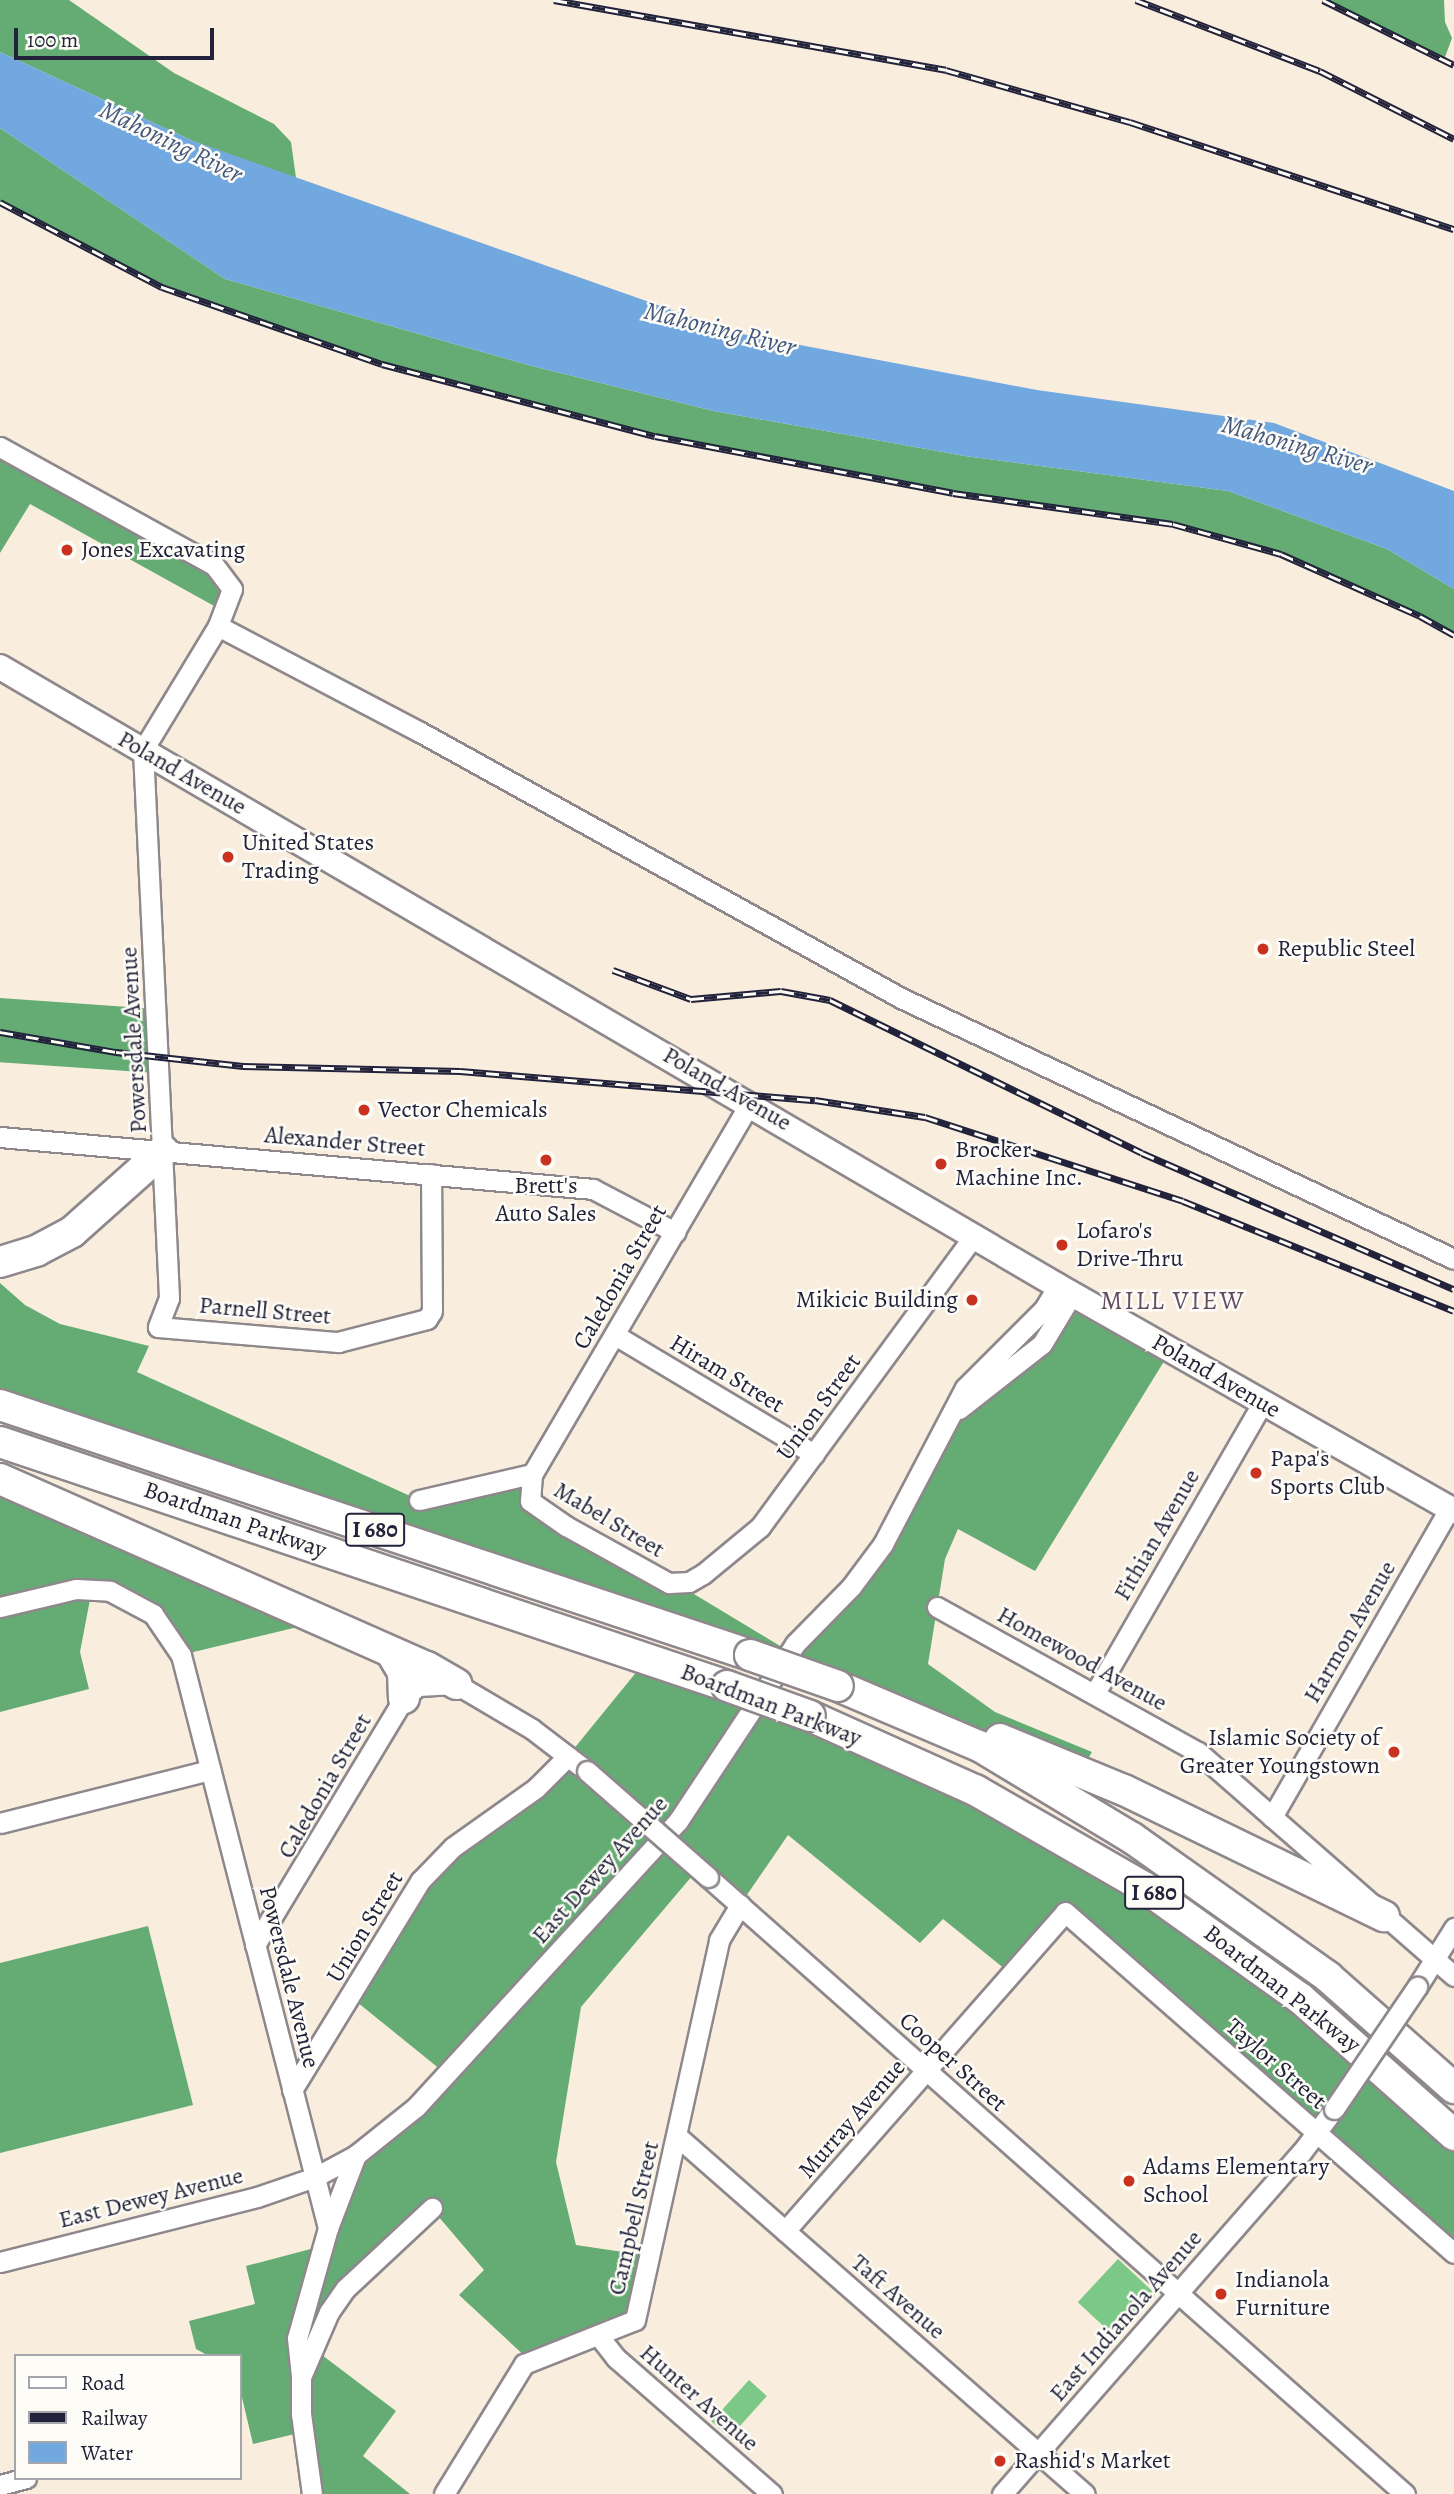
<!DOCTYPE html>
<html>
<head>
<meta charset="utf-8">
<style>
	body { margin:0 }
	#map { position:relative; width:1454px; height:2494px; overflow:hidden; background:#f9edde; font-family:Alegreya,serif }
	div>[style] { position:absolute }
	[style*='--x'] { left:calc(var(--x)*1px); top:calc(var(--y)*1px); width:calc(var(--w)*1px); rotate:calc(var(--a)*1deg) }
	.green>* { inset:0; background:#7cc887; transform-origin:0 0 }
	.forest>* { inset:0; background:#65ac74; transform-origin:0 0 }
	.water>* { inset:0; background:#71a8df }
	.roads { filter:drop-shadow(2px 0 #8e888c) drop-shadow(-2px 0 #8e888c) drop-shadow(0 2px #8e888c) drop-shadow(0 -2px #8e888c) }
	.minor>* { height:19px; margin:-9.5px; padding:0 9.5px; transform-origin:9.5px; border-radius:9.5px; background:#fff }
	.major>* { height:24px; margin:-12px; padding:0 12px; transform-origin:12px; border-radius:12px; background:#fff }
	.highway>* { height:30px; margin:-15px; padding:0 15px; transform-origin:15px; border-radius:15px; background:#fff }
	.rail>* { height:7px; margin-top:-3.5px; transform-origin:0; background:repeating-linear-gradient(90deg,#fdfcf7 0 13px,#22223b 0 26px); box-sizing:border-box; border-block:2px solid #22223b }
	.bridges { filter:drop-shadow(2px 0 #8e888c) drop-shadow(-2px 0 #8e888c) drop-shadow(0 2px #8e888c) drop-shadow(0 -2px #8e888c) }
	.minor-bridge>* { height:19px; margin:-9.5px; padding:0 9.5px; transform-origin:9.5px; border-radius:9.5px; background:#fff }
	.highway-bridge>* { height:30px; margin:-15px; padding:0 15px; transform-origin:15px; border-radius:15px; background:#fff }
	.dots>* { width:19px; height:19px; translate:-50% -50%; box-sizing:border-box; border:4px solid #fdfcf7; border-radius:50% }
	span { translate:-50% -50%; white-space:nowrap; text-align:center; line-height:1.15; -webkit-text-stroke:5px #fdfcf7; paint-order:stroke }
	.shield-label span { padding:2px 5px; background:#fdfcf7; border:2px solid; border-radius:5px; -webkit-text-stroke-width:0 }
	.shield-label { font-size:23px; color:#22223b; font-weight:700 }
	.poi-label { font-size:24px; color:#22223b }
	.left { translate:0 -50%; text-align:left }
	.right { translate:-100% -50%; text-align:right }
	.street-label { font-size:24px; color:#22223b }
	.water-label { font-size:26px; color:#42587d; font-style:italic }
	.neighbourhood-label { font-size:26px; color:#644c64; letter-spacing:2px }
	.legend { position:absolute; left:14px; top:2354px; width:228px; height:126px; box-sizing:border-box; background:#fdfcf7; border:2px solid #a5a5ac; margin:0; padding:9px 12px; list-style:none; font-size:21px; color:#22223b }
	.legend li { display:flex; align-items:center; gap:14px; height:35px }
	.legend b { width:35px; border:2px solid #a5a5ac }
	.scale { position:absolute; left:14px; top:28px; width:200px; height:32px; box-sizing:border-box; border:4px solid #22223b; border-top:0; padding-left:9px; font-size:21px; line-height:24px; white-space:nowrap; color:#22223b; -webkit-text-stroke:5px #fdfcf7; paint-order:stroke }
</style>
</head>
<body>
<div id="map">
	<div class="green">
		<i style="left:1118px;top:2259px;width:52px;height:59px;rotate:43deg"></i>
		<i style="left:749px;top:2380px;width:24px;height:56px;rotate:42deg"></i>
	</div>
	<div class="forest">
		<i style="clip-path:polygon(0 0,69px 0,174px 73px,274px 124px,291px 142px,296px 178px,193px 141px,0 52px)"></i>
		<i style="clip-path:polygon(1323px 0,1444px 0,1445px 22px,1452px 38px,1444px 60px)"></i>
		<i style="clip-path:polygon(0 128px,225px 279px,532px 366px,714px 411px,965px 456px,1228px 491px,1387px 549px,1454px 589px,1454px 635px,1420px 616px,1281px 554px,1173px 524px,953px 493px,655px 436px,382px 364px,216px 306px,162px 287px,0 202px)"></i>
		<i style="clip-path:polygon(0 447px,222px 571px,225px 612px,30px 504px,0 553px)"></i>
		<i style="left:0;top:998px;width:157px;height:64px;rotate:4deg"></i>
		<i style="clip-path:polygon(0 1283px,25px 1305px,60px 1324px,149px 1346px,137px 1372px,419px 1500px,532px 1474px,528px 1494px,790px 1652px,851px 1587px,950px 1417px,1015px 1366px,1072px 1294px,1171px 1350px,1035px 1571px,958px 1529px,945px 1559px,928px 1664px,995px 1712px,1092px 1752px,1080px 1772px,0 1407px)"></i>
		<i style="clip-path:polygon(0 1479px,323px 1621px,181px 1655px,167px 1630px,92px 1589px,80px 1652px,89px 1689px,0 1712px)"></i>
		<i style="clip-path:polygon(647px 1659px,1085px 1850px,1454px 2135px,1454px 2253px,1066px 1913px,1011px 1974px,943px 1919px,920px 1943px,788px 1835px,740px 1905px,698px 1869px,581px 2007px,556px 2162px,576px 2245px,650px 2256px,638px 2310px,529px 2360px,459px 2295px,484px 2270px,432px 2209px,363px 2269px,314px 2349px,396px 2411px,363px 2456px,410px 2494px,312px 2494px,303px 2432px,253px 2444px,240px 2389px,240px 2356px,209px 2356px,196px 2349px,189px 2321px,255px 2304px,246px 2266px,322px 2246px,356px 2155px,446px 2074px,352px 1998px,409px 1897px,568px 1756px)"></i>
		<i style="clip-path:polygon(148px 1926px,193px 2105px,0 2153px,0 1963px)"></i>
	</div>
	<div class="water">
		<i style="clip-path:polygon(0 52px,193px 141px,737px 333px,1037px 390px,1274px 423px,1454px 491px,1454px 589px,1387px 549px,1228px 491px,965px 456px,714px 411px,532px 366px,225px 279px,0 128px)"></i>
	</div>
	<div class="roads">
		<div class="minor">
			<i style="--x:0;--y:447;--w:244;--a:28.9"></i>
			<i style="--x:214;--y:565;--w:30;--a:53"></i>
			<i style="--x:232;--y:589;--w:40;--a:111"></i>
			<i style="--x:218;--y:626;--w:145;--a:121.2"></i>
			<i style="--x:143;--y:750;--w:549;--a:87.28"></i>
			<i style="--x:169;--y:1298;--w:31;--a:111"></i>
			<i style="--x:158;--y:1327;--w:181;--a:4.8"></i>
			<i style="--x:338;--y:1342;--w:92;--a:-14.5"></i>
			<i style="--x:427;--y:1319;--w:9;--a:-58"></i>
			<i style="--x:432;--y:1311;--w:137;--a:-90.4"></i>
			<i style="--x:218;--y:626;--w:228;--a:27.7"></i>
			<i style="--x:420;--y:732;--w:550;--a:28.94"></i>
			<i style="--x:901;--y:998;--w:611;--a:25.27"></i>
			<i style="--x:750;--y:1103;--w:430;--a:120.4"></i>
			<i style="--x:532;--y:1474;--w:27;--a:94"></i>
			<i style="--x:530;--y:1501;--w:44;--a:34.8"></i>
			<i style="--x:566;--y:1526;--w:118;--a:29"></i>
			<i style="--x:669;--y:1583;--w:20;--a:-3"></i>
			<i style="--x:689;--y:1582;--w:16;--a:-30"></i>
			<i style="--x:703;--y:1574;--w:74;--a:-39.5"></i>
			<i style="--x:760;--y:1527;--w:361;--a:-53.7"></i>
			<i style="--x:0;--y:1137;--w:595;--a:5.01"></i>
			<i style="--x:593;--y:1189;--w:93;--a:27.7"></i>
			<i style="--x:615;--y:1335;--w:232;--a:30.9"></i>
			<i style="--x:959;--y:1409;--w:105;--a:-38.1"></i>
			<i style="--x:1042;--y:1344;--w:58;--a:-59"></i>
			<i style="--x:419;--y:1500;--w:116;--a:-13"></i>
			<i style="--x:0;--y:1607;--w:78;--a:-13.3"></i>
			<i style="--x:76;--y:1589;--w:34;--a:3"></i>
			<i style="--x:110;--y:1591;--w:49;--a:28.1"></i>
			<i style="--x:153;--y:1614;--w:50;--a:55.7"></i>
			<i style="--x:181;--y:1655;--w:592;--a:75.61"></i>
			<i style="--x:328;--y:2228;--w:114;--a:105.7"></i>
			<i style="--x:297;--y:2338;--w:39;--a:84"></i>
			<i style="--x:937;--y:1607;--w:299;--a:29.1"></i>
			<i style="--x:1198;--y:1752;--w:340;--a:41.2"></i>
			<i style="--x:1095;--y:1693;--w:336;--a:-60"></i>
			<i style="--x:1272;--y:1817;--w:355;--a:-60.1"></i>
			<i style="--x:0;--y:1823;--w:217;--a:-14.2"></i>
			<i style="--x:708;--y:1877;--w:931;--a:41.52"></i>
			<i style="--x:255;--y:1945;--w:288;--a:-58.9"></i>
			<i style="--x:404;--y:1698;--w:18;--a:-41"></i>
			<i style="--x:418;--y:1686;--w:38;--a:-3"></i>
			<i style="--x:456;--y:1684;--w:88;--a:30.6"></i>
			<i style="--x:532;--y:1729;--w:69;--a:37.4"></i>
			<i style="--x:1417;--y:1987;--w:70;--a:-57.9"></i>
			<i style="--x:292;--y:2090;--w:245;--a:-58.5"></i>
			<i style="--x:420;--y:1881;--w:47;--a:-45.9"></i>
			<i style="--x:453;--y:1847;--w:102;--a:-35.4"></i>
			<i style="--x:536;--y:1788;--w:45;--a:-45"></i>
			<i style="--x:678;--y:2137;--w:541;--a:41.26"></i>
			<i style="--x:328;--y:2228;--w:78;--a:-69"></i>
			<i style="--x:785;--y:2231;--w:424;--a:-48.7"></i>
			<i style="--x:1065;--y:1912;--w:517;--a:41.24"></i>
			<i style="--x:0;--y:2262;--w:265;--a:-14.2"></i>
			<i style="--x:257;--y:2197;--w:61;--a:-19"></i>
			<i style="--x:315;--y:2177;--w:47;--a:-28.2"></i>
			<i style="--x:356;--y:2155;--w:77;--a:-38.7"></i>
			<i style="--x:416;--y:2107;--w:388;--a:-47.5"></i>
			<i style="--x:678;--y:1821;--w:212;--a:-56.5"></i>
			<i style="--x:795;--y:1644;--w:80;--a:-45.5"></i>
			<i style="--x:851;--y:1587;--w:54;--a:-53.3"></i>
			<i style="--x:883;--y:1544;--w:176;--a:-62.3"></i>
			<i style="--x:965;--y:1388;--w:112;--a:-45"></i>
			<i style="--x:1044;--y:1309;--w:27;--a:-59"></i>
			<i style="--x:598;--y:2335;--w:29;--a:52"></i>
			<i style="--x:616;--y:2358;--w:207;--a:41.1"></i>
			<i style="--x:0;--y:2485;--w:27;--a:-15"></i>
			<i style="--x:312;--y:2494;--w:81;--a:-97.8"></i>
			<i style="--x:301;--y:2414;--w:37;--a:-90"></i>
			<i style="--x:301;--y:2377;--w:71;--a:-66.7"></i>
			<i style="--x:329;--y:2312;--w:28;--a:-55"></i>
			<i style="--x:345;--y:2289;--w:119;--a:-43"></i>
			<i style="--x:444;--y:2494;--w:153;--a:-58.4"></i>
			<i style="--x:524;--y:2364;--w:119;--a:-21.6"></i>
			<i style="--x:635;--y:2320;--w:389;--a:-77.5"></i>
			<i style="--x:719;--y:1940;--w:41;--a:-59"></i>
			<i style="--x:1002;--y:2494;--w:454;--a:-48.8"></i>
			<i style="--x:1301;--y:2153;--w:55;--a:-53.1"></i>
		</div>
		<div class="major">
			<i style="--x:0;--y:667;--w:1226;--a:30.33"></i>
			<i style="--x:1058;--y:1286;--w:455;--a:29.6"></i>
		</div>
		<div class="highway">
			<i style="--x:0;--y:1262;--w:38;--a:-17"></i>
			<i style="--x:36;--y:1251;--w:41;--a:-27.8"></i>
			<i style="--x:72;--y:1232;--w:122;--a:-41.7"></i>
			<i style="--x:0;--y:1405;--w:791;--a:18.43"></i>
			<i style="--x:0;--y:1442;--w:767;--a:18.55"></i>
			<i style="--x:0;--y:1479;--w:467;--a:23.8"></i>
			<i style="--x:427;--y:1667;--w:34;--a:30"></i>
			<i style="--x:391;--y:1652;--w:23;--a:59"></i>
			<i style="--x:403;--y:1672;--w:26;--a:88"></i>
			<i style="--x:838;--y:1686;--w:155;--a:23.1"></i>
			<i style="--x:981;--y:1747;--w:176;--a:31.1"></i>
			<i style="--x:1132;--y:1838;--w:240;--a:35.3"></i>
			<i style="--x:1328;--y:1977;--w:168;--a:41.4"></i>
			<i style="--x:810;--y:1716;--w:181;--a:24.2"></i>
			<i style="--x:975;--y:1790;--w:195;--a:29.9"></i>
			<i style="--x:1144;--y:1887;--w:193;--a:35.5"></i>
			<i style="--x:1301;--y:1999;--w:205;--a:41.6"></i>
			<i style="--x:1000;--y:1739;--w:134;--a:22.4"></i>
			<i style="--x:1124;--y:1790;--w:289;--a:25.9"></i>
		</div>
	</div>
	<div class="rail">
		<i style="--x:554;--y:0;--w:398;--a:10.1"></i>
		<i style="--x:946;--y:70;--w:191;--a:15.8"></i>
		<i style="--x:1130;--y:122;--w:341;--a:18.3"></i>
		<i style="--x:1136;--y:0;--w:197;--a:21.1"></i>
		<i style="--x:1320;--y:71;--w:150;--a:26.9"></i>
		<i style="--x:1323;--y:0;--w:146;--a:26.4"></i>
		<i style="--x:0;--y:202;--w:183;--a:27.7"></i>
		<i style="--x:162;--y:287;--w:233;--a:19.3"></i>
		<i style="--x:382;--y:364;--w:282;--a:14.8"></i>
		<i style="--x:655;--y:436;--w:303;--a:10.8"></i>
		<i style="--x:953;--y:493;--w:222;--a:8"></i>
		<i style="--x:1173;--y:524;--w:112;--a:15.5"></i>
		<i style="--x:1281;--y:554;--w:152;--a:24"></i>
		<i style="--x:1420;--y:616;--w:39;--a:29"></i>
		<i style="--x:613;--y:970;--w:83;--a:20.4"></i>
		<i style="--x:691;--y:999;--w:90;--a:-5.1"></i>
		<i style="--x:781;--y:991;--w:50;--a:10.4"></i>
		<i style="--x:830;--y:1000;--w:347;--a:26.1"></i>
		<i style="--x:1142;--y:1153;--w:340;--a:23.6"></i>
		<i style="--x:0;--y:1032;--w:118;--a:9.8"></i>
		<i style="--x:116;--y:1052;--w:128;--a:6.3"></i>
		<i style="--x:243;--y:1066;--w:217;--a:1.3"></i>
		<i style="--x:460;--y:1071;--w:356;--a:4.7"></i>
		<i style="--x:815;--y:1100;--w:111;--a:8.8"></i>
		<i style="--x:925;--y:1117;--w:271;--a:18"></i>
		<i style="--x:1183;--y:1201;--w:292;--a:22.1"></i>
	</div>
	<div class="bridges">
		<div class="minor-bridge">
			<i style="--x:587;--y:1771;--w:161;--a:41.2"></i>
			<i style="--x:1334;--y:2109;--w:148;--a:-55.8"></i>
		</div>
		<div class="highway-bridge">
			<i style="--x:750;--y:1655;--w:93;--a:19.4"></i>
			<i style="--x:727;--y:1686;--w:88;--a:19.9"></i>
		</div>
	</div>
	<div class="dots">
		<i style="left:67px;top:550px;background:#c8321e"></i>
		<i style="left:228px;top:857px;background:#c8321e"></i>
		<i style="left:1263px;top:949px;background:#c8321e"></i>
		<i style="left:364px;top:1110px;background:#c8321e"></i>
		<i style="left:546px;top:1160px;background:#c8321e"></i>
		<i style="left:941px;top:1164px;background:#c8321e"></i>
		<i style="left:1062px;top:1245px;background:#c8321e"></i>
		<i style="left:972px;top:1300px;background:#c8321e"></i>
		<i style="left:1256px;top:1473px;background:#c8321e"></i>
		<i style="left:1394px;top:1752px;background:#c8321e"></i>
		<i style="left:1129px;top:2181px;background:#c8321e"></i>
		<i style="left:1221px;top:2294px;background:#c8321e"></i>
		<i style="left:1000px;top:2461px;background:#c8321e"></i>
	</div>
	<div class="shield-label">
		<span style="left:375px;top:1530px">I 680</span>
		<span style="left:1154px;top:1893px">I 680</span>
	</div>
	<div class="poi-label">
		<span class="left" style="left:81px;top:550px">Jones Excavating</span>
		<span class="left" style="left:242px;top:857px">United States<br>Trading</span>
		<span class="left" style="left:1277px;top:949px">Republic Steel</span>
		<span class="left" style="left:378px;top:1110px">Vector Chemicals</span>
		<span class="left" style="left:955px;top:1164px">Brocker<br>Machine Inc.</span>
		<span style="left:546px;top:1200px">Brett's<br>Auto Sales</span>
		<span class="left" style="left:1076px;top:1245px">Lofaro's<br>Drive-Thru</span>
		<span class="right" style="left:958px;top:1300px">Mikicic Building</span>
		<span class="left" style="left:1270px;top:1473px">Papa's<br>Sports Club</span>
		<span class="right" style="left:1380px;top:1752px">Islamic Society of<br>Greater Youngstown</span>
		<span class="left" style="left:1143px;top:2181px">Adams Elementary<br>School</span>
		<span class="left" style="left:1235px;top:2294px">Indianola<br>Furniture</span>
		<span class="left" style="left:1014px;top:2461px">Rashid's Market</span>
	</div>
	<div class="street-label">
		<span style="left:182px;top:773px;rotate:30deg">Poland Avenue</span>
		<span style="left:134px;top:1040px;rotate:-93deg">Powersdale Avenue</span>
		<span style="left:727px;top:1089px;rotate:30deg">Poland Avenue</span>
		<span style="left:345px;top:1142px;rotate:5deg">Alexander Street</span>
		<span style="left:620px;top:1277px;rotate:-60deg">Caledonia Street</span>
		<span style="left:265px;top:1311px;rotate:5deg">Parnell Street</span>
		<span style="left:727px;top:1374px;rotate:31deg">Hiram Street</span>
		<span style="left:1216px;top:1376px;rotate:30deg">Poland Avenue</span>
		<span style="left:819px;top:1407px;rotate:-54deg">Union Street</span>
		<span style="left:235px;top:1520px;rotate:19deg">Boardman Parkway</span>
		<span style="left:609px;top:1520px;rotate:31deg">Mabel Street</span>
		<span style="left:1157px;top:1535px;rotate:-60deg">Fithian Avenue</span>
		<span style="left:1350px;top:1632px;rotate:-60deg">Harmon Avenue</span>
		<span style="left:1082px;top:1659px;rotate:29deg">Homewood Avenue</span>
		<span style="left:771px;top:1705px;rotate:21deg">Boardman Parkway</span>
		<span style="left:325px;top:1786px;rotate:-60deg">Caledonia Street</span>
		<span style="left:600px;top:1870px;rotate:-48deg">East Dewey Avenue</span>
		<span style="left:365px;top:1927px;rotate:-59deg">Union Street</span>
		<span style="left:289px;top:1977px;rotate:76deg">Powersdale Avenue</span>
		<span style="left:1282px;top:1989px;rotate:38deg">Boardman Parkway</span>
		<span style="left:953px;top:2062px;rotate:42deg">Cooper Street</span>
		<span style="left:1276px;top:2064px;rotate:41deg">Taylor Street</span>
		<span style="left:852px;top:2119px;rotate:-49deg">Murray Avenue</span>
		<span style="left:151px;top:2198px;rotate:-14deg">East Dewey Avenue</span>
		<span style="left:634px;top:2218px;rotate:-77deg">Campbell Street</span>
		<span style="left:898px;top:2297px;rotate:41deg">Taft Avenue</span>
		<span style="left:1126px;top:2316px;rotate:-49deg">East Indianola Avenue</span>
		<span style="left:699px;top:2398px;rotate:41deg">Hunter Avenue</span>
	</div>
	<div class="water-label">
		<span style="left:171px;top:142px;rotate:26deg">Mahoning River</span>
		<span style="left:720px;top:329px;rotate:14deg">Mahoning River</span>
		<span style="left:1297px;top:445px;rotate:16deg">Mahoning River</span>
	</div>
	<div class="neighbourhood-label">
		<span style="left:1173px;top:1301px">MILL VIEW</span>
	</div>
	<ul class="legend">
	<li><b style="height:9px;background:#fff"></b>Road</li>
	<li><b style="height:9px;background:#22223b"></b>Railway</li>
	<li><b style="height:19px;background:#71a8df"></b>Water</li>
	</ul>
	<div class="scale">100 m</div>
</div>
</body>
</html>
